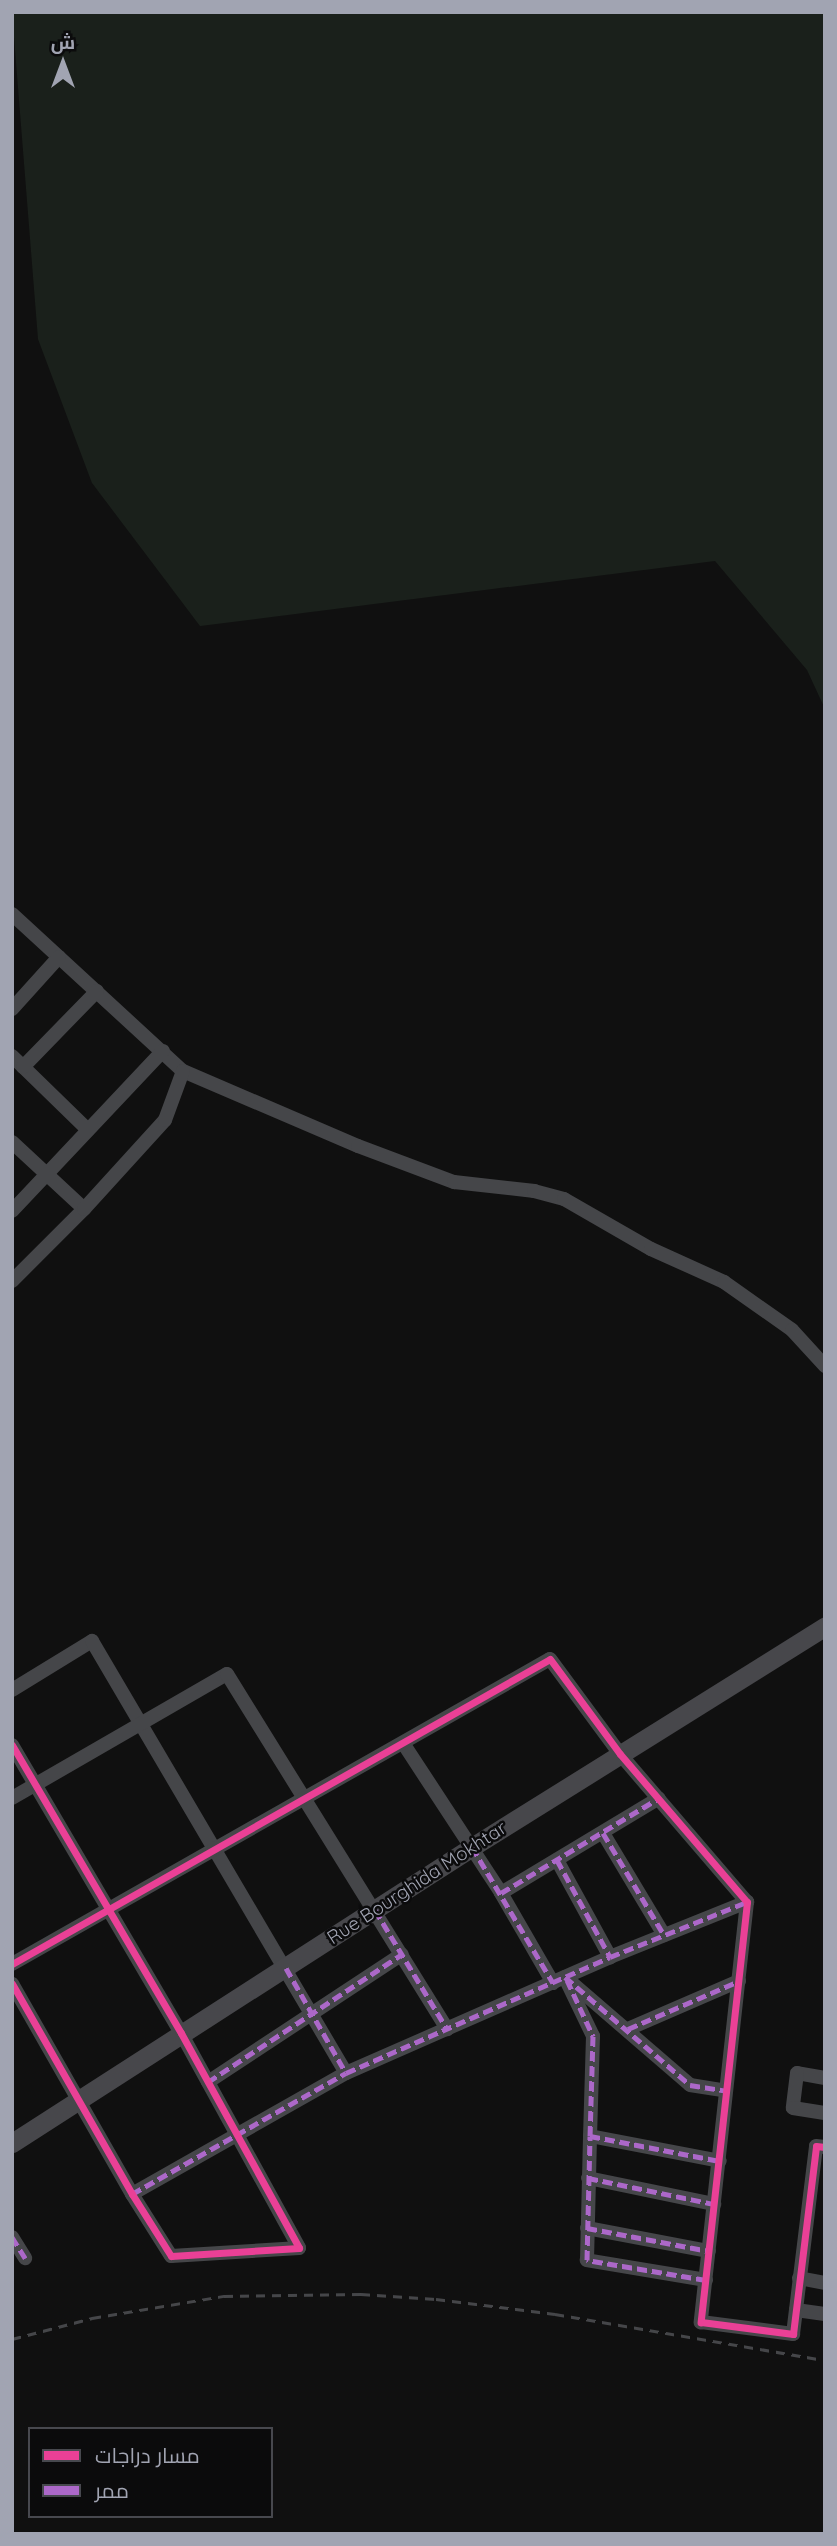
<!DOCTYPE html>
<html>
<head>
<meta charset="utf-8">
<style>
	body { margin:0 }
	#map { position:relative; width:837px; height:2546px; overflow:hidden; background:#101010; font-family:Quicksand,Cairo,sans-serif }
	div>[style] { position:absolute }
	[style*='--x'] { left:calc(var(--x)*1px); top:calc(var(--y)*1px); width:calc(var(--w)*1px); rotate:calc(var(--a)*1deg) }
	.green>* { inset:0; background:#1a201b }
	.minor>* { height:14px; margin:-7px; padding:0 7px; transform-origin:7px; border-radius:7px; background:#454649 }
	.major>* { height:19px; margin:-9.5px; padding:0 9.5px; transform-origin:9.5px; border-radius:9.5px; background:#47474b }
	.rail>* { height:2.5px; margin-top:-1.25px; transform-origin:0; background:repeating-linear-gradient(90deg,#454649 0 9px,transparent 0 16px) }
	.quiet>* { height:5px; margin-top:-2.5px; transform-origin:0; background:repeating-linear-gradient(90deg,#ac68c9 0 10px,transparent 0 15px) }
	.cycleway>* { height:7px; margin:-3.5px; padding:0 3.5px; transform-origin:3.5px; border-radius:3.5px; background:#ea4096 }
	span { translate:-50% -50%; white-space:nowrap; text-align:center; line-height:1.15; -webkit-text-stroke:5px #0b0b0c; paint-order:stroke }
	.street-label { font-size:19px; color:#a1a4b2 }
	.frame { position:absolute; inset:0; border:14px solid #a1a4b2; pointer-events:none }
	.legend { position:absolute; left:28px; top:2427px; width:245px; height:91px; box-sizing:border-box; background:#0b0b0c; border:2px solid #47484e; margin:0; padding:9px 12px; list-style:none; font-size:21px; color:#a1a4b2 }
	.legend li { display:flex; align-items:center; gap:14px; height:35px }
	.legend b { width:35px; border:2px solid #47484e }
	.north { position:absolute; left:28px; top:28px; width:70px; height:70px; -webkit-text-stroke:5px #0b0b0c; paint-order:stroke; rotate:0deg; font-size:19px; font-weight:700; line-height:28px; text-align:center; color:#a1a4b2 }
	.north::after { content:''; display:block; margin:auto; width:24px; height:32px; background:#a1a4b2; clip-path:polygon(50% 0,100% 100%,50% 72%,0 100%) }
</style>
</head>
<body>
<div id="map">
	<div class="green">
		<i style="clip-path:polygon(12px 12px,825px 12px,825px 709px,807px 670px,715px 561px,200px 626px,92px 483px,38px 339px)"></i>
	</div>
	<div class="minor">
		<i style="--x:12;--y:914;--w:232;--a:42.6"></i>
		<i style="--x:183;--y:1071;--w:190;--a:23.2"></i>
		<i style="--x:358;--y:1146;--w:103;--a:20.6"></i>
		<i style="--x:454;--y:1182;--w:81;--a:6.4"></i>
		<i style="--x:534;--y:1191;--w:31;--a:15"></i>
		<i style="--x:564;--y:1199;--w:100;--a:29.9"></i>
		<i style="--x:651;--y:1249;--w:80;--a:24.3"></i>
		<i style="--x:724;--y:1282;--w:83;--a:35.2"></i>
		<i style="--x:792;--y:1330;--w:49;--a:47.5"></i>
		<i style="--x:12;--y:1009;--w:70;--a:-47.9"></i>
		<i style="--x:12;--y:1056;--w:106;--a:44.2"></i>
		<i style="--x:23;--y:1067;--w:106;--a:-45.8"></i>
		<i style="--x:12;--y:1142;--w:98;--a:42.9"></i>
		<i style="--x:12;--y:1211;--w:220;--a:-46.7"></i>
		<i style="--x:12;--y:1281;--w:102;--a:-45"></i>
		<i style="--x:84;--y:1209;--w:120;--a:-47.7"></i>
		<i style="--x:165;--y:1120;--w:52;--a:-69.8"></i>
		<i style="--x:12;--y:1690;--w:94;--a:-31.5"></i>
		<i style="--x:92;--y:1641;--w:501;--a:59.55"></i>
		<i style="--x:403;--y:1743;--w:179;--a:56.8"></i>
		<i style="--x:501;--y:1893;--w:104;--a:60"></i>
		<i style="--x:12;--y:1745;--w:334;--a:59.6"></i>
		<i style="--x:181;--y:2033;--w:245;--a:61.2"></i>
		<i style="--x:299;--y:2248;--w:128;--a:176.4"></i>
		<i style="--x:171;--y:2256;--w:73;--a:-122.2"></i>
		<i style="--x:132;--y:2194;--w:242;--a:-119.7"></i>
		<i style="--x:12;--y:1798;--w:248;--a:-30"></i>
		<i style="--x:227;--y:1674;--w:418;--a:58.2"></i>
		<i style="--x:603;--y:1833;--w:119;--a:59.1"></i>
		<i style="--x:557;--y:1860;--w:111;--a:61.3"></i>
		<i style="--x:501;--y:1893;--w:184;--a:-31"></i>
		<i style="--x:12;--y:1964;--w:618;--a:-29.55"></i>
		<i style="--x:550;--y:1659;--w:118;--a:53.6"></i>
		<i style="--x:620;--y:1754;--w:195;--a:49.4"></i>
		<i style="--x:747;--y:1902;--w:423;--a:96.3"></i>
		<i style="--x:701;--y:2322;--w:93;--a:7.4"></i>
		<i style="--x:793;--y:2334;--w:189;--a:-83"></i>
		<i style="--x:816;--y:2146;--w:9;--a:6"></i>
		<i style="--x:565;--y:1977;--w:165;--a:40.8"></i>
		<i style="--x:690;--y:2085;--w:36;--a:9"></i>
		<i style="--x:567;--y:1982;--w:60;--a:64.3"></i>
		<i style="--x:593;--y:2036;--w:100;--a:91.7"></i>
		<i style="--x:628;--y:2029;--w:121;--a:-23.4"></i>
		<i style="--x:825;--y:2078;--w:28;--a:-170"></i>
		<i style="--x:797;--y:2073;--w:35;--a:97"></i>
		<i style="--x:793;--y:2108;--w:32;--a:9"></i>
		<i style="--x:208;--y:2082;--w:232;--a:-33.4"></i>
		<i style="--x:588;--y:2178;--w:129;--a:11.7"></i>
		<i style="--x:132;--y:2194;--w:246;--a:-29.5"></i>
		<i style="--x:346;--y:2073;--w:288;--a:-23.7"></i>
		<i style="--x:610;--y:1957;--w:148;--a:-21.9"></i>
		<i style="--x:587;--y:2228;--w:124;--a:10.7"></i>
		<i style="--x:12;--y:2237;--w:25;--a:58"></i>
		<i style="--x:799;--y:2278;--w:26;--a:11"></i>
		<i style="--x:706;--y:2280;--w:121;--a:-170.5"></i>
		<i style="--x:587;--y:2260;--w:124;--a:-88.6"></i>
		<i style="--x:590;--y:2136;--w:132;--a:10.9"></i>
		<i style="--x:796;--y:2310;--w:29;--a:8"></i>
	</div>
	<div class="major">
		<i style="--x:12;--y:2143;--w:547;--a:-32.76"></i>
		<i style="--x:472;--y:1847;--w:416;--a:-32"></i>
	</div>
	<div class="rail">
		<i style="--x:12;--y:2339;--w:83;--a:-14.7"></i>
		<i style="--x:92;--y:2318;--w:134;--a:-9.5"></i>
		<i style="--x:224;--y:2296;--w:137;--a:-0.8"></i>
		<i style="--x:361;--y:2294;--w:75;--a:3.8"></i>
		<i style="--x:436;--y:2299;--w:120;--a:7.2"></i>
		<i style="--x:555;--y:2314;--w:274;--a:9.7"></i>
	</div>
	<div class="quiet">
		<i style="--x:603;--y:1833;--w:119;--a:59.1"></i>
		<i style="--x:472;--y:1847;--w:158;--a:59.2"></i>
		<i style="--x:557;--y:1860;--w:111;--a:61.3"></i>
		<i style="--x:501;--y:1893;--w:184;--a:-31"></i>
		<i style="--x:375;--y:1910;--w:139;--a:58.8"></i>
		<i style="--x:286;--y:1968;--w:121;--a:60.3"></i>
		<i style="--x:565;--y:1977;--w:165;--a:40.8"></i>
		<i style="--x:690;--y:2085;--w:36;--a:9"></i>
		<i style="--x:567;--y:1980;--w:62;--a:65.1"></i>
		<i style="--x:593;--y:2036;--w:100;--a:91.7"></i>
		<i style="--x:628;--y:2029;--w:121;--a:-23.4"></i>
		<i style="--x:208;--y:2082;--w:232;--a:-33.4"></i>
		<i style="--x:588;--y:2178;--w:129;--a:11.7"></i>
		<i style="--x:132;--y:2194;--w:246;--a:-29.5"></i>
		<i style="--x:346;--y:2073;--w:288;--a:-23.7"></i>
		<i style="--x:610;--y:1957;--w:148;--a:-21.9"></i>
		<i style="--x:587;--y:2228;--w:124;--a:10.7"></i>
		<i style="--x:12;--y:2237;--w:25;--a:58"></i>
		<i style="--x:706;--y:2280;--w:121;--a:-170.5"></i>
		<i style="--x:587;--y:2260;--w:124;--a:-88.6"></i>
		<i style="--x:590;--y:2136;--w:132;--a:10.9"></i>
	</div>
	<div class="cycleway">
		<i style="--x:12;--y:1745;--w:334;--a:59.6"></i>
		<i style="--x:181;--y:2033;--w:245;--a:61.2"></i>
		<i style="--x:299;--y:2248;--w:128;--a:176.4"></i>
		<i style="--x:171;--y:2256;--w:73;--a:-122.2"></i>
		<i style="--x:132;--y:2194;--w:242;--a:-119.7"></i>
		<i style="--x:12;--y:1964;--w:618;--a:-29.55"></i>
		<i style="--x:550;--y:1659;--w:118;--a:53.6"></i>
		<i style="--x:620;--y:1754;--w:195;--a:49.4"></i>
		<i style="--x:747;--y:1902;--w:423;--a:96.3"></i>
		<i style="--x:701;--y:2322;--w:93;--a:7.4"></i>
		<i style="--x:793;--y:2334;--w:189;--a:-83"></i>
		<i style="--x:816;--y:2146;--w:9;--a:6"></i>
	</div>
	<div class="street-label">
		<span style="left:417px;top:1883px;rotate:-33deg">Rue Bourghida Mokhtar</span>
	</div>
	<div class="frame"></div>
	<ul class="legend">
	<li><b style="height:9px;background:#ea4096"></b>مسار دراجات</li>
	<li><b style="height:9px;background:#ac68c9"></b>ممر</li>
	</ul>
	<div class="north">ش</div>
</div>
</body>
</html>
